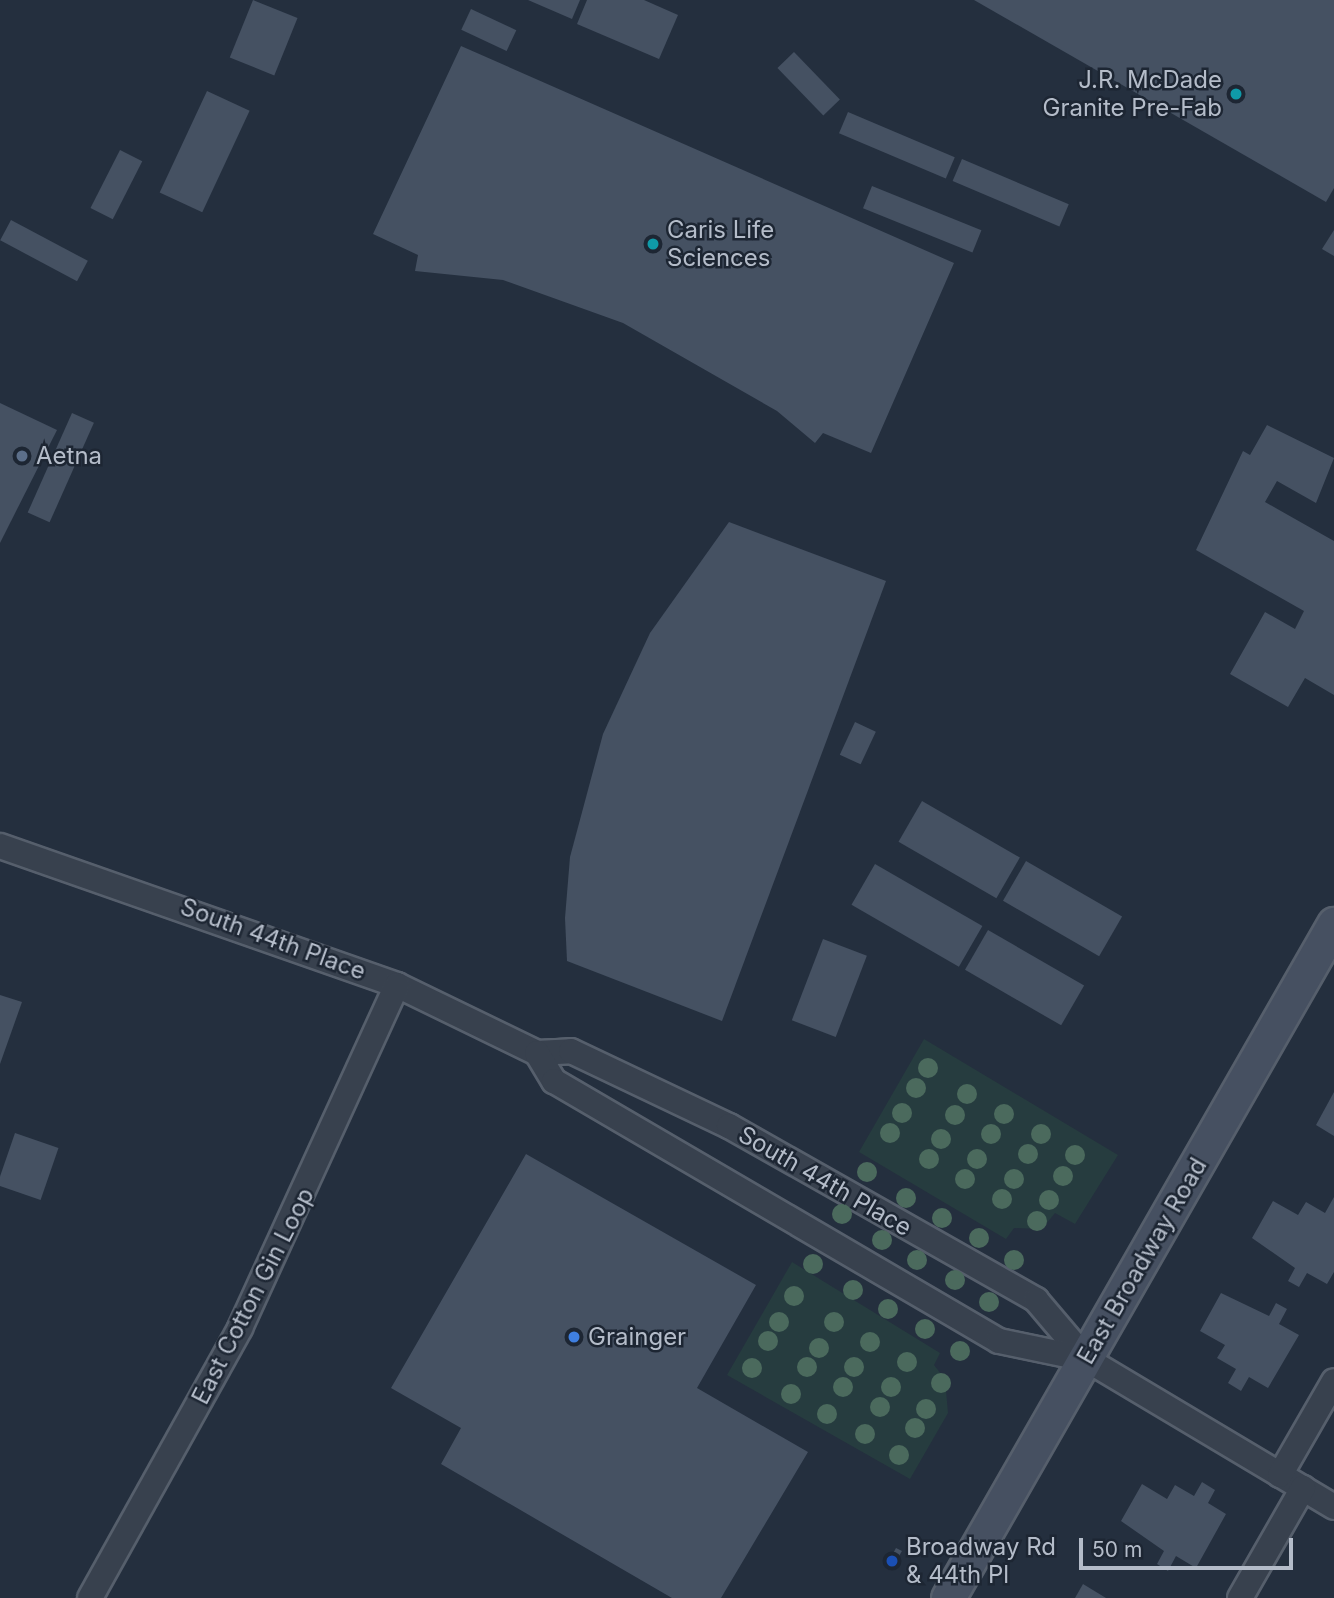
<!DOCTYPE html>
<html>
<head>
<meta charset="utf-8">
<style>
	body { margin:0 }
	#map { position:relative; width:1334px; height:1598px; overflow:hidden; background:#242f3e; font-family:Inter,sans-serif }
	div>[style] { position:absolute }
	[style*='--x'] { left:calc(var(--x)*1px); top:calc(var(--y)*1px); width:calc(var(--w)*1px); rotate:calc(var(--a)*1deg) }
	.green>* { inset:0; background:#263c3f }
	.building>* { inset:0; background:#455162; transform-origin:0 0 }
	.roads { filter:drop-shadow(2px 0 #565f6c) drop-shadow(-2px 0 #565f6c) drop-shadow(0 2px #565f6c) drop-shadow(0 -2px #565f6c) }
	.minor>* { height:24px; margin:-12px; padding:0 12px; transform-origin:12px; border-radius:12px; background:#38414e }
	.secondary>* { height:33px; margin:-16.5px; padding:0 16.5px; transform-origin:16.5px; border-radius:16.5px; background:#465061 }
	.trees>* { width:20px; height:20px; margin:-10px; border-radius:50%; background:#4b6a5d }
	.dots>* { width:19px; height:19px; translate:-50% -50%; box-sizing:border-box; border:4px solid #1d2633; border-radius:50% }
	span { translate:-50% -50%; white-space:nowrap; text-align:center; line-height:1.15; -webkit-text-stroke:5px #1d2633; paint-order:stroke }
	.poi-label { font-size:24px; color:#b4bcc9 }
	.right { translate:-100% -50%; text-align:right }
	.left { translate:0 -50%; text-align:left }
	.street-label { font-size:24px; color:#b4bcc9 }
	.scale { position:absolute; left:1079px; top:1538px; width:214px; height:32px; box-sizing:border-box; border:4px solid #b4bcc9; border-top:0; padding-left:9px; font-size:21px; line-height:24px; white-space:nowrap; color:#b4bcc9; -webkit-text-stroke:5px #1d2633; paint-order:stroke }
</style>
</head>
<body>
<div id="map">
	<div class="green">
		<i style="clip-path:polygon(924px 1039px,1118px 1155px,1075px 1224px,1055px 1213px,1042px 1229px,1014px 1228px,1006px 1239px,859px 1152px)"></i>
		<i style="clip-path:polygon(792px 1262px,940px 1353px,934px 1365px,945px 1379px,948px 1413px,910px 1479px,727px 1375px)"></i>
	</div>
	<div class="building">
		<i style="left:253px;top:0;width:48px;height:62px;rotate:22deg"></i>
		<i style="clip-path:polygon(528px 0,580px 0,572px 19px)"></i>
		<i style="clip-path:polygon(587px 0,644px 0,678px 15px,659px 59px,577px 24px)"></i>
		<i style="clip-path:polygon(974px 0,1334px 0,1334px 188px,1326px 202px)"></i>
		<i style="left:471px;top:9px;width:50px;height:23px;rotate:25deg"></i>
		<i style="clip-path:polygon(461px 46px,954px 263px,871px 453px,823px 433px,815px 443px,777px 411px,623px 323px,503px 280px,415px 271px,418px 255px,373px 234px)"></i>
		<i style="left:794px;top:52px;width:66px;height:23px;rotate:46deg"></i>
		<i style="left:207px;top:91px;width:47px;height:112px;rotate:25deg"></i>
		<i style="left:848px;top:112px;width:116px;height:23px;rotate:23deg"></i>
		<i style="left:120px;top:150px;width:25px;height:65px;rotate:27deg"></i>
		<i style="left:962px;top:159px;width:116px;height:24px;rotate:23deg"></i>
		<i style="left:872px;top:186px;width:118px;height:24px;rotate:22deg"></i>
		<i style="left:11px;top:220px;width:87px;height:23px;rotate:28deg"></i>
		<i style="clip-path:polygon(1334px 230px,1334px 256px,1322px 249px)"></i>
		<i style="clip-path:polygon(0 403px,57px 430px,0 543px)"></i>
		<i style="left:72px;top:413px;width:24px;height:109px;rotate:24deg"></i>
		<i style="clip-path:polygon(1267px 425px,1334px 458px,1316px 503px,1277px 481px,1265px 502px,1334px 541px,1334px 695px,1305px 678px,1288px 707px,1230px 674px,1265px 612px,1295px 629px,1304px 611px,1196px 550px,1243px 451px,1250px 455px)"></i>
		<i style="clip-path:polygon(729px 522px,886px 581px,722px 1021px,567px 961px,565px 918px,570px 857px,603px 734px,650px 633px)"></i>
		<i style="left:855px;top:722px;width:23px;height:36px;rotate:25deg"></i>
		<i style="left:922px;top:801px;width:113px;height:47px;rotate:30deg"></i>
		<i style="left:1026px;top:861px;width:111px;height:46px;rotate:30deg"></i>
		<i style="left:875px;top:864px;width:124px;height:47px;rotate:30deg"></i>
		<i style="left:988px;top:930px;width:111px;height:46px;rotate:30deg"></i>
		<i style="left:823px;top:939px;width:47px;height:87px;rotate:21deg"></i>
		<i style="clip-path:polygon(0 995px,22px 1002px,0 1064px)"></i>
		<i style="clip-path:polygon(1334px 1092px,1334px 1136px,1316px 1125px)"></i>
		<i style="left:15px;top:1133px;width:46px;height:55px;rotate:19deg"></i>
		<i style="clip-path:polygon(526px 1154px,756px 1285px,697px 1388px,808px 1452px,721px 1598px,672px 1598px,441px 1464px,461px 1428px,391px 1388px)"></i>
		<i style="clip-path:polygon(1334px 1197px,1334px 1272px,1327px 1284px,1307px 1273px,1299px 1287px,1288px 1281px,1295px 1268px,1252px 1238px,1273px 1201px,1298px 1215px,1306px 1202px,1325px 1213px)"></i>
		<i style="clip-path:polygon(1221px 1293px,1269px 1316px,1276px 1303px,1287px 1309px,1279px 1324px,1299px 1335px,1268px 1388px,1249px 1377px,1241px 1391px,1228px 1383px,1236px 1369px,1217px 1358px,1225px 1345px,1200px 1331px)"></i>
		<i style="clip-path:polygon(1202px 1482px,1215px 1490px,1208px 1503px,1226px 1514px,1196px 1568px,1176px 1556px,1168px 1571px,1157px 1564px,1164px 1551px,1121px 1521px,1142px 1484px,1167px 1499px,1175px 1485px,1194px 1496px)"></i>
		<i style="clip-path:polygon(896px 1548px,902px 1551px,893px 1566px,888px 1563px)"></i>
		<i style="clip-path:polygon(1083px 1584px,1106px 1598px,1075px 1598px)"></i>
	</div>
	<div class="roads">
		<div class="minor">
			<i style="--x:0;--y:846;--w:421;--a:19.3"></i>
			<i style="--x:397;--y:985;--w:156;--a:25.9"></i>
			<i style="--x:537;--y:1053;--w:34;--a:-3"></i>
			<i style="--x:571;--y:1051;--w:175;--a:25.4"></i>
			<i style="--x:729;--y:1126;--w:353;--a:29.5"></i>
			<i style="--x:1036;--y:1300;--w:77;--a:49.7"></i>
			<i style="--x:1086;--y:1359;--w:289;--a:30.8"></i>
			<i style="--x:537;--y:1053;--w:33;--a:59"></i>
			<i style="--x:554;--y:1081;--w:515;--a:30.3"></i>
			<i style="--x:999;--y:1341;--w:89;--a:11.7"></i>
			<i style="--x:1280;--y:1475;--w:108;--a:-60.1"></i>
			<i style="--x:90;--y:1598;--w:309;--a:-60.9"></i>
			<i style="--x:240;--y:1328;--w:377;--a:-65.4"></i>
			<i style="--x:1240;--y:1598;--w:127;--a:-60.2"></i>
		</div>
		<div class="secondary">
			<i style="--x:948;--y:1598;--w:777;--a:-60.2"></i>
		</div>
	</div>
	<div class="trees">
		<i style="left:928px;top:1068px"></i>
		<i style="left:916px;top:1088px"></i>
		<i style="left:967px;top:1094px"></i>
		<i style="left:902px;top:1113px"></i>
		<i style="left:1004px;top:1114px"></i>
		<i style="left:955px;top:1115px"></i>
		<i style="left:890px;top:1133px"></i>
		<i style="left:991px;top:1134px"></i>
		<i style="left:1041px;top:1134px"></i>
		<i style="left:941px;top:1139px"></i>
		<i style="left:1028px;top:1154px"></i>
		<i style="left:1075px;top:1155px"></i>
		<i style="left:929px;top:1159px"></i>
		<i style="left:977px;top:1159px"></i>
		<i style="left:867px;top:1172px"></i>
		<i style="left:1063px;top:1176px"></i>
		<i style="left:965px;top:1179px"></i>
		<i style="left:1014px;top:1179px"></i>
		<i style="left:906px;top:1198px"></i>
		<i style="left:1002px;top:1199px"></i>
		<i style="left:1049px;top:1200px"></i>
		<i style="left:842px;top:1214px"></i>
		<i style="left:942px;top:1218px"></i>
		<i style="left:1037px;top:1221px"></i>
		<i style="left:979px;top:1238px"></i>
		<i style="left:882px;top:1240px"></i>
		<i style="left:917px;top:1260px"></i>
		<i style="left:1014px;top:1260px"></i>
		<i style="left:813px;top:1264px"></i>
		<i style="left:955px;top:1280px"></i>
		<i style="left:853px;top:1290px"></i>
		<i style="left:794px;top:1296px"></i>
		<i style="left:989px;top:1302px"></i>
		<i style="left:888px;top:1309px"></i>
		<i style="left:779px;top:1322px"></i>
		<i style="left:834px;top:1322px"></i>
		<i style="left:925px;top:1329px"></i>
		<i style="left:768px;top:1341px"></i>
		<i style="left:870px;top:1342px"></i>
		<i style="left:819px;top:1348px"></i>
		<i style="left:960px;top:1351px"></i>
		<i style="left:907px;top:1362px"></i>
		<i style="left:807px;top:1367px"></i>
		<i style="left:854px;top:1367px"></i>
		<i style="left:752px;top:1368px"></i>
		<i style="left:941px;top:1383px"></i>
		<i style="left:843px;top:1387px"></i>
		<i style="left:891px;top:1387px"></i>
		<i style="left:791px;top:1394px"></i>
		<i style="left:880px;top:1407px"></i>
		<i style="left:926px;top:1409px"></i>
		<i style="left:827px;top:1414px"></i>
		<i style="left:915px;top:1428px"></i>
		<i style="left:865px;top:1434px"></i>
		<i style="left:899px;top:1455px"></i>
	</div>
	<div class="dots">
		<i style="left:1236px;top:94px;background:#0f9aa8"></i>
		<i style="left:653px;top:244px;background:#0f9aa8"></i>
		<i style="left:22px;top:456px;background:#5c6f8a"></i>
		<i style="left:574px;top:1337px;background:#3f7fe0"></i>
		<i style="left:892px;top:1561px;background:#1a4fb4"></i>
	</div>
	<div class="poi-label">
		<span class="right" style="left:1222px;top:94px">J.R. McDade<br>Granite Pre-Fab</span>
		<span class="left" style="left:667px;top:244px">Caris Life<br>Sciences</span>
		<span class="left" style="left:36px;top:456px">Aetna</span>
		<span class="left" style="left:588px;top:1337px">Grainger</span>
		<span class="left" style="left:906px;top:1561px">Broadway Rd<br>&amp; 44th Pl</span>
	</div>
	<div class="street-label">
		<span style="left:273px;top:939px;rotate:20deg">South 44th Place</span>
		<span style="left:825px;top:1181px;rotate:30deg">South 44th Place</span>
		<span style="left:1142px;top:1261px;rotate:-60deg">East Broadway Road</span>
		<span style="left:253px;top:1296px;rotate:-63deg">East Cotton Gin Loop</span>
	</div>
	<div class="scale">50 m</div>
</div>
</body>
</html>
